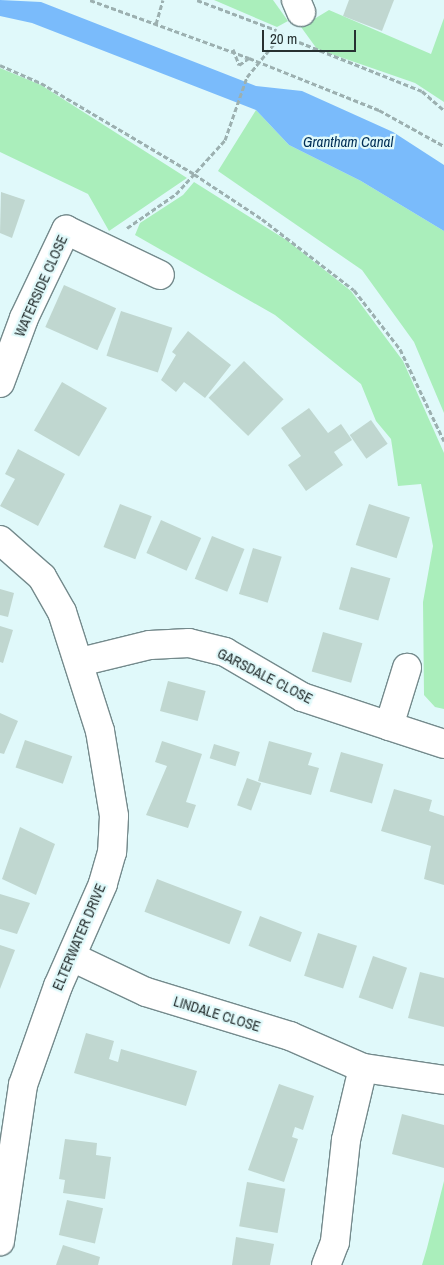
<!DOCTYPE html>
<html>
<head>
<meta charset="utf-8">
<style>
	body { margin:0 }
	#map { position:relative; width:444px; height:1265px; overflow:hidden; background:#e0f9fa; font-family:"Archivo Narrow",sans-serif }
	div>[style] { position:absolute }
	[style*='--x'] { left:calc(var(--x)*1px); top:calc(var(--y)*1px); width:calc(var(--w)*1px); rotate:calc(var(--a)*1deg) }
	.green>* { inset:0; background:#aeb }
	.water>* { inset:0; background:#7abbfb }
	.building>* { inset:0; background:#c0d7d0; transform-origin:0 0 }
	.path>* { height:3px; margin-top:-1.5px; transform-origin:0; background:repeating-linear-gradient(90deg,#9cb0b0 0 5px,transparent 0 7.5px) }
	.roads { filter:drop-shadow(1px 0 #748a8c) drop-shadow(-1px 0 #748a8c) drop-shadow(0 1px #748a8c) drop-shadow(0 -1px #748a8c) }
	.minor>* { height:28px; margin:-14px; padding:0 14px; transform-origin:14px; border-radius:14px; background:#fff }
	span { translate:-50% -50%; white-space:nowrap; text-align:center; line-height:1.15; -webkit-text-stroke:4.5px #e0f9fa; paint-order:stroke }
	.street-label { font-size:14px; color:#273131 }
	.water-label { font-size:15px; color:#002e56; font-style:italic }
	.scale { position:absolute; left:262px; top:30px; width:94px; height:22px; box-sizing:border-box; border:2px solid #273131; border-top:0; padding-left:6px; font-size:15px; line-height:18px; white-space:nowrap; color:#273131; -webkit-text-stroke:4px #e0f9fa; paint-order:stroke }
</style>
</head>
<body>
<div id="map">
	<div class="green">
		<i style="clip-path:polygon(214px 0,273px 0,288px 21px,277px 27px)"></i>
		<i style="clip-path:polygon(329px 10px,431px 54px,444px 18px,444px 102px,415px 83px,317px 49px,301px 27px)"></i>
		<i style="clip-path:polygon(0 68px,41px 85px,187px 178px,109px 231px,88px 194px,0 152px)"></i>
		<i style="clip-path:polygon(256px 110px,289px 145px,361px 181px,444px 231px,444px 413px,414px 342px,362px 270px,218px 171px)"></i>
		<i style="clip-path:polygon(194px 182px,288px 241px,351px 291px,403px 361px,444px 453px,444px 709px,435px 707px,424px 695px,423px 602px,433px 546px,421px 484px,398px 486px,391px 439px,376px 421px,361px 384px,275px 315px,135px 235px,140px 223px,183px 195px)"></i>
		<i style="clip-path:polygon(444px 1181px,444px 1265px,422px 1265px,427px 1248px)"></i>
	</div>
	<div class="water">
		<i style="clip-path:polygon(0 0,41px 2px,256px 86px,302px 91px,393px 132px,444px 165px,444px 231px,361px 181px,289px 145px,256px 110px,32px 23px,0 16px)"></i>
	</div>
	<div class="building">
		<i style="clip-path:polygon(349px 0,394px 0,382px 31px,343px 16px)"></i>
		<i style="clip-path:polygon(1px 192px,25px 200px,12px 238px,0 233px)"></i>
		<i style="left:64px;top:285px;width:57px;height:46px;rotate:24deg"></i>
		<i style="left:121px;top:311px;width:54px;height:47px;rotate:18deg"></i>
		<i style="clip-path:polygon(188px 331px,231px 365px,205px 398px,184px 382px,176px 392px,161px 380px,176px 355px,172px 352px)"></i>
		<i style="left:244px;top:361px;width:55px;height:51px;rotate:44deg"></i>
		<i style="left:62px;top:382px;width:52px;height:56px;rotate:30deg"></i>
		<i style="clip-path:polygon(309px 408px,328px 433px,341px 424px,352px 440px,334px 452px,343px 465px,306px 491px,288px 465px,301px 456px,281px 428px)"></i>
		<i style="left:371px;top:420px;width:29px;height:26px;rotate:55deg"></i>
		<i style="clip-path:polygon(18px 449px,65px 474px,38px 526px,0 506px,15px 479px,5px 474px)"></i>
		<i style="left:120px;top:504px;width:34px;height:46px;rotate:21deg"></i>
		<i style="left:369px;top:504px;width:43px;height:43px;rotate:18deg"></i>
		<i style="left:161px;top:520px;width:44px;height:36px;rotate:24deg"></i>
		<i style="left:212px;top:536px;width:35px;height:46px;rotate:22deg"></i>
		<i style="left:253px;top:548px;width:30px;height:48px;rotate:17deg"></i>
		<i style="left:351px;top:567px;width:41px;height:44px;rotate:16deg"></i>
		<i style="clip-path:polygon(0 589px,14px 593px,8px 617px,0 615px)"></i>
		<i style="clip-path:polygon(0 626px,13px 630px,3px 663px,0 662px)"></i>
		<i style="left:323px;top:632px;width:41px;height:41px;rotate:16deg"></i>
		<i style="left:168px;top:681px;width:39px;height:31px;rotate:15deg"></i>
		<i style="clip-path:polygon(0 713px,18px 721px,4px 754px,0 753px)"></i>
		<i style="left:25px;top:740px;width:50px;height:29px;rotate:19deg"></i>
		<i style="clip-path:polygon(162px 741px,202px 754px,186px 802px,196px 805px,188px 828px,146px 815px,167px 766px,155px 762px)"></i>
		<i style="clip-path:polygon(269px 741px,312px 753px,308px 765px,319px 768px,311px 795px,258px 781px)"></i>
		<i style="left:214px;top:744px;width:27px;height:15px;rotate:17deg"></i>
		<i style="left:341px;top:752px;width:44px;height:41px;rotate:16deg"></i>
		<i style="left:247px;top:778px;width:15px;height:29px;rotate:20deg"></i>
		<i style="clip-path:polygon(394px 789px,432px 800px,429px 811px,444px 816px,444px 885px,424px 879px,431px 846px,381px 831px)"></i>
		<i style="clip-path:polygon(20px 827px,55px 844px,36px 895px,2px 879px)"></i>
		<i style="left:157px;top:879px;width:91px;height:35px;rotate:21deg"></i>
		<i style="clip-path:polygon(0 894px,30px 903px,17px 934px,0 929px)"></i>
		<i style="left:260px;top:916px;width:45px;height:32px;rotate:21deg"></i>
		<i style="left:318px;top:933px;width:41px;height:45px;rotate:18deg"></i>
		<i style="clip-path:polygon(0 945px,15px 950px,0 989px)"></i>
		<i style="left:373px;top:956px;width:36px;height:44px;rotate:19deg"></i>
		<i style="clip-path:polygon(420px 972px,444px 978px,444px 1027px,408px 1018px)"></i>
		<i style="clip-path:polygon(86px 1033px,114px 1041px,109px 1059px,118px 1062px,121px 1049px,197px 1071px,186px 1106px,74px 1073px)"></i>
		<i style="clip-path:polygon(279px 1084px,314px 1096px,303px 1130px,295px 1127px,292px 1137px,298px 1139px,284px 1182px,248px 1170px)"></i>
		<i style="clip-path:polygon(402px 1114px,444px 1125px,444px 1168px,392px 1154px)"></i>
		<i style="clip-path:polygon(65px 1139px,97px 1143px,96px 1155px,111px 1157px,105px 1199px,63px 1193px,65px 1180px,59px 1179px)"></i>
		<i style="left:247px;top:1182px;width:39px;height:45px;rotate:10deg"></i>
		<i style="left:67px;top:1200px;width:37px;height:36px;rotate:13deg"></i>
		<i style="clip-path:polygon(236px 1237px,274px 1244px,270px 1265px,232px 1265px)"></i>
		<i style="clip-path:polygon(63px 1245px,100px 1257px,98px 1265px,56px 1265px)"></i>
	</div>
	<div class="path">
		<i style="--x:90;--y:0;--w:169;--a:20"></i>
		<i style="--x:197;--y:0;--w:85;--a:20.8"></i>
		<i style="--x:156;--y:24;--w:25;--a:-74"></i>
		<i style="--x:299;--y:42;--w:132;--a:21.7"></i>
		<i style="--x:422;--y:91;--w:29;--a:41"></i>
		<i style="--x:233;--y:49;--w:17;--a:69"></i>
		<i style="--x:239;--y:65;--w:12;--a:-35"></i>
		<i style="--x:249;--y:58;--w:140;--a:21.8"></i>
		<i style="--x:379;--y:110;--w:74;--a:29"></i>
		<i style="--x:0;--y:65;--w:45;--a:23.7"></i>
		<i style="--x:41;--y:83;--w:178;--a:30.7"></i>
		<i style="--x:194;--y:174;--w:82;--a:33.5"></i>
		<i style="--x:262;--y:219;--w:116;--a:37.7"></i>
		<i style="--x:354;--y:290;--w:75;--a:52.1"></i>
		<i style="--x:400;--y:349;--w:102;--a:64.4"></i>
		<i style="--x:127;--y:228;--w:60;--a:-34.8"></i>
		<i style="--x:176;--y:194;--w:73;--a:-47.8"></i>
		<i style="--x:225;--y:140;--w:67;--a:-70.8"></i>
		<i style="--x:247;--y:77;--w:57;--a:-50.7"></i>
	</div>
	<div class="roads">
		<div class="minor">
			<i style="--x:296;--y:0;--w:13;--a:67"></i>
			<i style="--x:0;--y:383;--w:69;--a:-69.7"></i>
			<i style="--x:24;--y:318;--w:98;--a:-64.5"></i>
			<i style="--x:66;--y:230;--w:104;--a:25.6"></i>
			<i style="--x:0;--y:540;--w:56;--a:41.4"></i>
			<i style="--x:42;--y:577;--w:40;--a:60.3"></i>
			<i style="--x:62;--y:612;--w:125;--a:72.3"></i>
			<i style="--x:100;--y:731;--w:86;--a:80.6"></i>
			<i style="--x:114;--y:816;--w:36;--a:93"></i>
			<i style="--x:112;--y:852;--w:33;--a:106"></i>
			<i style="--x:103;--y:884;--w:111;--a:113.8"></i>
			<i style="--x:58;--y:986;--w:105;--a:109.5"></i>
			<i style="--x:23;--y:1085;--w:158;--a:98.4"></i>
			<i style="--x:80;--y:662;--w:72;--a:-13.7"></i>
			<i style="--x:150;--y:645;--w:39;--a:-3"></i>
			<i style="--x:189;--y:643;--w:37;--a:14"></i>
			<i style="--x:225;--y:652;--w:89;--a:30.3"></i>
			<i style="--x:302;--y:697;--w:92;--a:18.4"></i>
			<i style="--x:389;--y:726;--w:61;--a:-72.8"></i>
			<i style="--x:389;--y:726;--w:58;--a:18.1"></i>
			<i style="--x:72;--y:957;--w:82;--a:25.3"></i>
			<i style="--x:146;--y:992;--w:151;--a:17"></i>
			<i style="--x:290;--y:1036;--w:80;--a:23.7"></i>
			<i style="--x:363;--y:1068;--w:74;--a:103.3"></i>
			<i style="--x:346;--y:1140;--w:103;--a:96.2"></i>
			<i style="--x:335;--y:1242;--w:25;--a:111"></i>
			<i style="--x:363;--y:1068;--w:82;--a:8.4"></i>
		</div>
	</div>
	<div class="street-label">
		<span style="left:41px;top:286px;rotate:-66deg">WATERSIDE CLOSE</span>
		<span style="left:265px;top:676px;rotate:27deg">GARSDALE CLOSE</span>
		<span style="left:79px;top:937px;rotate:-67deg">ELTERWATER DRIVE</span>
		<span style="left:217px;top:1014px;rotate:17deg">LINDALE CLOSE</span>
	</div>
	<div class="water-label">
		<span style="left:348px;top:142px">Grantham Canal</span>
	</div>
	<div class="scale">20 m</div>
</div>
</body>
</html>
